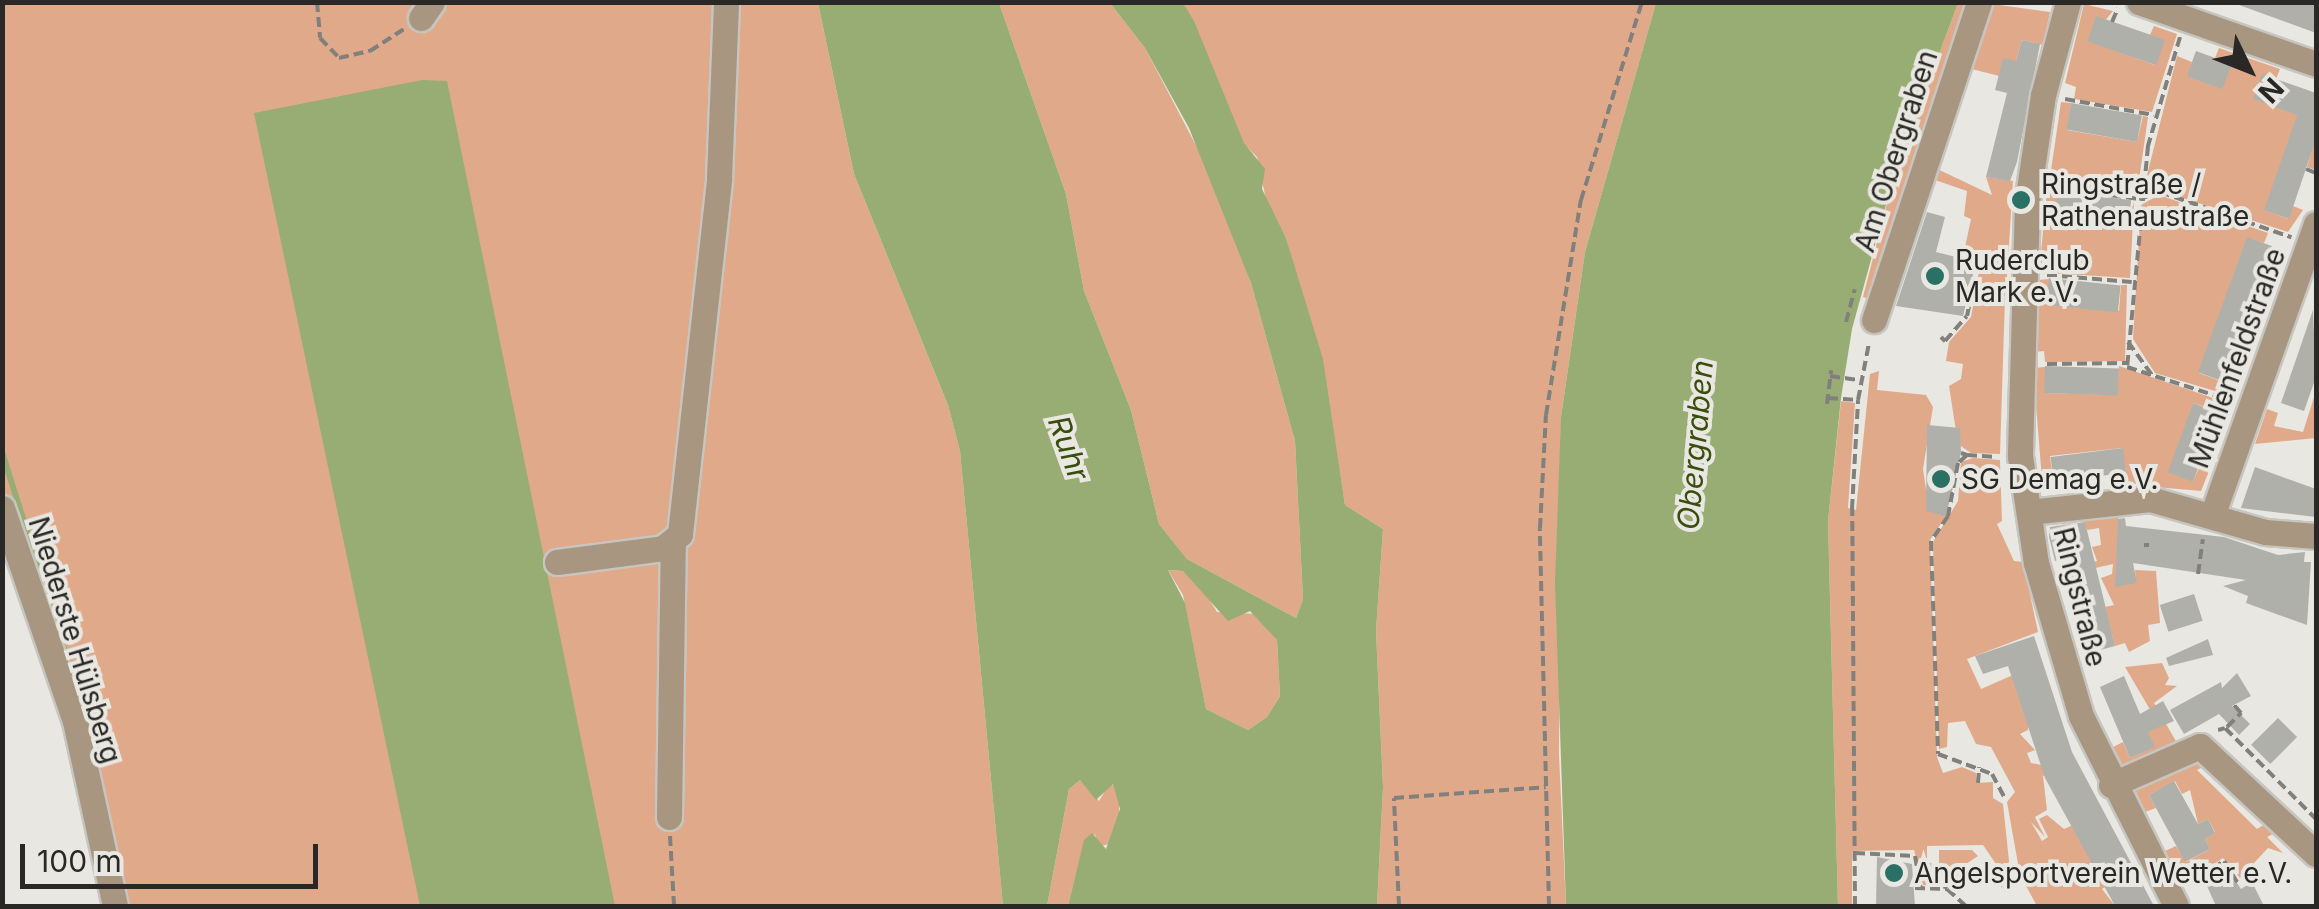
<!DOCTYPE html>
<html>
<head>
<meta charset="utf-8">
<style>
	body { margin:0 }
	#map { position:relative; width:2319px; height:909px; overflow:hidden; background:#e9e7e1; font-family:Inter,sans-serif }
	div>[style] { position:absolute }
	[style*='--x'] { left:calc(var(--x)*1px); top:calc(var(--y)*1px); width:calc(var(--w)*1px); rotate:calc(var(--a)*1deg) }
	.green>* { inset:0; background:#e0aa8a }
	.water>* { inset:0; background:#97ad74 }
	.stream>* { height:6px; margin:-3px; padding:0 3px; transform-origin:3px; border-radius:3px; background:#97ad74 }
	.building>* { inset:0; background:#b0b0aa; transform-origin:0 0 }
	.path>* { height:4px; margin-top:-2px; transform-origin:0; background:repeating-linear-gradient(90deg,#81807c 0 10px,transparent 0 15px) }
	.roads { filter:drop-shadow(2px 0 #c6c5bf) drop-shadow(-2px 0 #c6c5bf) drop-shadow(0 2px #c6c5bf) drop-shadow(0 -2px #c6c5bf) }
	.minor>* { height:25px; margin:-12.5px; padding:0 12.5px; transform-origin:12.5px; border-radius:12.5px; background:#a89681 }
	.dots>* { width:28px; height:28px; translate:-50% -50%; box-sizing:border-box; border:5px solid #e9e7e1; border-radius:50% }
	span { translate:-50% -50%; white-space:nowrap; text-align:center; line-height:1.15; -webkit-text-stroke:8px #e9e7e1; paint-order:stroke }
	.street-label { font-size:28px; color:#292826 }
	.poi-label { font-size:28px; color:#292826 }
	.left { translate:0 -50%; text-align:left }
	.water-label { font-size:30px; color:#394d0c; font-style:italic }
	.frame { position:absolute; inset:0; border:5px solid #292826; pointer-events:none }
	.north { position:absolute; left:2199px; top:20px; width:100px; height:100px; -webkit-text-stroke:8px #e9e7e1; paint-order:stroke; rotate:133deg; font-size:28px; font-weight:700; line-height:40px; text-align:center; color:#292826 }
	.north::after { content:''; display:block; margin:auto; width:35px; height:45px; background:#292826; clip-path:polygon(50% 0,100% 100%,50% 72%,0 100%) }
	.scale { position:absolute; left:20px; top:844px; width:298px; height:45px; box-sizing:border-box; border:5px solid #292826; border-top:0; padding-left:12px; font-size:30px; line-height:35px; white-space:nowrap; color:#292826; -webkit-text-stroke:8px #e9e7e1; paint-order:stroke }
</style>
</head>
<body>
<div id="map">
	<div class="green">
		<i style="clip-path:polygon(3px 3px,818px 3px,854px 174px,948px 405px,960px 451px,1003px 906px,125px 906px,80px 698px,3px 508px)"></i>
		<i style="clip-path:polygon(999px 3px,1110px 3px,1145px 48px,1212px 176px,1251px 283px,1295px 441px,1303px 599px,1296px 618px,1187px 559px,1159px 524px,1131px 410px,1084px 291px,1066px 194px)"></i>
		<i style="clip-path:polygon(1183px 3px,1656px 3px,1585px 252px,1561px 417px,1559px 755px,1566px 906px,1377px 906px,1383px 787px,1376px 631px,1383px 529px,1345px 505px,1325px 379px,1286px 238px,1267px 204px,1257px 157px,1244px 144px)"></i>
		<i style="clip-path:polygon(1958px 3px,1973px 3px,1875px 301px,1863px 297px,1895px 172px)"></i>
		<i style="clip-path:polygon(1984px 3px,2050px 12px,2043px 45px,2022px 40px,2016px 61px,1999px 76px,1964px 67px)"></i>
		<i style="clip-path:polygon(2084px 4px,2113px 11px,2088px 41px,2155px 65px,2164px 40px,2150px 35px,2154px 26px,2177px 34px,2152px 112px,2074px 99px,2076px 87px,2065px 83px)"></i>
		<i style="clip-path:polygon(2219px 48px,2280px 69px,2276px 79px,2262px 75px,2254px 99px,2316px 121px,2316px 170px,2307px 167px,2312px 150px,2265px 210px,2288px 219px,2293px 206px,2303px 210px,2288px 232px,2164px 192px,2147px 175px,2177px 56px,2192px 62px,2188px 76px,2222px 88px,2231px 64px,2215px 58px)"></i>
		<i style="clip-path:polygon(2061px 102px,2071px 103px,2067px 130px,2137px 142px,2143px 116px,2148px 117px,2137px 194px,2059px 186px,2060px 175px,2049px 184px)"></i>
		<i style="clip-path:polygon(1929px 165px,1992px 195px,1986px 177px,2013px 181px,2006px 293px,1976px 285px,1981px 264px,1964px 252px,1971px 219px,1964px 216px,1967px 191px,1929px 178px)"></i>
		<i style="clip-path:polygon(2047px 190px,2058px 192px,2055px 217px,2126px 227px,2134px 202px,2130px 278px,2048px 273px,2048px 263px,2040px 263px)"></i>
		<i style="clip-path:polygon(2159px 195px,2268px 233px,2264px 243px,2247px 238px,2199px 373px,2223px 382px,2228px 368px,2243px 374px,2228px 395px,2155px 373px,2133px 339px,2141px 205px)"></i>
		<i style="clip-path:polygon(2049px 279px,2119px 311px,2121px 285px,2127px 285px,2125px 361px,2045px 362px,2044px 351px,2035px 352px,2038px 280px)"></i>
		<i style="clip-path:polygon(1976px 291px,2005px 298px,2000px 454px,1971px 453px,1958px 444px,1949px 386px,1961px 379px,1963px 364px,1946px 361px,1949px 342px,1971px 317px)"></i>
		<i style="clip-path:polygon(2119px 366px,2225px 402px,2224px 429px,2213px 427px,2218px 411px,2193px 403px,2170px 473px,2193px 481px,2199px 468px,2209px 471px,2201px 491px,2144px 486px,2143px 473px,2137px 472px,2136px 484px,2116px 486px,2113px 475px,2126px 473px,2122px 448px,2050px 456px,2053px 481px,2069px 480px,2069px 491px,2043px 492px,2033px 368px,2045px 367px,2045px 393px,2117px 395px)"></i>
		<i style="clip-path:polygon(1879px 371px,1877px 390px,1926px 395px,1933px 407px,1923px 469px,1926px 489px,1946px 516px,1930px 540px,1937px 757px,1943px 773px,1962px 767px,1976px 773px,1976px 783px,1993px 782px,1993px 798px,2003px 804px,2009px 861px,2002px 888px,1990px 874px,1996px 864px,1983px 845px,1927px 846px,1927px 863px,1939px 863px,1939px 850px,1972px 850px,1978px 856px,1960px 868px,1967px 877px,1931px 885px,1923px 885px,1914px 850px,1852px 851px,1852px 906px,1838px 906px,1828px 521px,1841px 401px,1855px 403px,1848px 508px,1856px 510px,1870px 374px)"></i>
		<i style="clip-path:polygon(2316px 391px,2316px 438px,2255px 444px,2267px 409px,2278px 413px,2274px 426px,2303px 432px)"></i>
		<i style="clip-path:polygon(1973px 458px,2000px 460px,2002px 521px,1997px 524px,2014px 561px,2023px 562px,2038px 632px,1967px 659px,1981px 689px,2013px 675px,2028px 718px,2028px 730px,2020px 734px,2035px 750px,2027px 753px,2031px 763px,2060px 768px,2043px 776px,2047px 810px,2035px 817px,2045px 837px,2031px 822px,2042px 841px,2048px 837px,2039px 819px,2047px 815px,2064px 829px,2073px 825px,2129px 871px,2102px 889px,2115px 906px,2037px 906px,2020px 875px,2007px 802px,2015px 792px,1991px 747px,1976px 744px,1965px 721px,1948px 723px,1947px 747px,1939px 749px,1933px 542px,1958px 501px,1961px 462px)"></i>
		<i style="clip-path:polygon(2117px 513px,2136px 583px,2135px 570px,2156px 571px,2160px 623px,2148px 625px,2150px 641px,2129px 652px,2125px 643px,2115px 646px,2105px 607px,2114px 605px,2101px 578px,2112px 574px,2113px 564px,2082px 571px,2081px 564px,2097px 561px,2092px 547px,2101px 545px,2099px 528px,2087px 530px,2084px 521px,2047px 528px)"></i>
		<i style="clip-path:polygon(1168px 570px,1183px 571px,1200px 585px,1217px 612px,1257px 614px,1277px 640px,1280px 696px,1267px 717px,1248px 730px,1206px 709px,1183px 595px)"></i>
		<i style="clip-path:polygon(2162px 663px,2169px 678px,2165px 685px,2177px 686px,2154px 703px,2177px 743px,2122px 766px,2113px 747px,2123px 742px,2130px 758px,2154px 747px,2144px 723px,2155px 718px,2125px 667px)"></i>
		<i style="clip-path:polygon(2202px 756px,2210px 763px,2197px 770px,2257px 829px,2271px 820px,2281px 830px,2267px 837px,2283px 853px,2268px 848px,2240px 878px,2223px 858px,2184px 884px,2165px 851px,2176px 846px,2186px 862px,2210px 849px,2205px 839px,2215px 832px,2208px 819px,2198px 824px,2190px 790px,2182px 794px,2175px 781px,2149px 795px,2156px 808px,2145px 812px,2133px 785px)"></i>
		<i style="clip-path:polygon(1080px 780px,1099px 801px,1110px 783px,1119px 789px,1119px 821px,1112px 843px,1098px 847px,1095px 834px,1081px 854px,1068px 906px,1047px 906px,1069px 789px)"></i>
	</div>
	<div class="water">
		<i style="clip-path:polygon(evenodd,818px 3px,999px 3px,1066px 194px,1084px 291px,1131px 410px,1159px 524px,1187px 559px,1296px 618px,1303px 599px,1295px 441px,1251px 283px,1189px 128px,1145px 48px,1110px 3px,1183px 3px,1194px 21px,1244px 143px,1265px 169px,1262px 189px,1286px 238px,1323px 359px,1345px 505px,1383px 529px,1376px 631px,1383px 787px,1377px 906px,1068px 906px,1084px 840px,1092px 833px,1106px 849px,1120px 809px,1113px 784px,1096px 800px,1080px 780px,1069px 789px,1047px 906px,1003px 906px,960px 451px,948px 405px,854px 174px,818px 3px,1168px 570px,1183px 571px,1228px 621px,1250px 611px,1277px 640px,1280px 696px,1267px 717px,1248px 730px,1206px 709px,1185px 603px,1168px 570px)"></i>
		<i style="clip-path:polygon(1656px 3px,1958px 3px,1895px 172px,1852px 329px,1841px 398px,1828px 521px,1838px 906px,1566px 906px,1555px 583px,1561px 417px,1585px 252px)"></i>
		<i style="clip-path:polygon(422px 80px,447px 81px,615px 906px,420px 906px,254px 113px)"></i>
	</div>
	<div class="stream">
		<i style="--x:2;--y:452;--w:265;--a:72.5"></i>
	</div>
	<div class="building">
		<i style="clip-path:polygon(2239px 2px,2316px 5px,2316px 33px,2239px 5px)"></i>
		<i style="left:2096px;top:16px;width:73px;height:27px;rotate:19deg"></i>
		<i style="clip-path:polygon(2022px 40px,2040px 44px,2017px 162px,2010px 181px,1986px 177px,2007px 93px,1995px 90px,2003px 58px,2016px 61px)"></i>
		<i style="left:2196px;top:51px;width:38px;height:27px;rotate:20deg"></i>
		<i style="clip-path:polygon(2262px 74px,2316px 93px,2316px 139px,2289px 219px,2264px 210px,2297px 115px,2253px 99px)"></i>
		<i style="left:2071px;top:103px;width:72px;height:27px;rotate:10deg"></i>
		<i style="left:2058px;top:190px;width:74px;height:27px;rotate:8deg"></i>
		<i style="clip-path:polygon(1927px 212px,1945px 217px,1936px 252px,1976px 262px,1963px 316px,1896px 306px)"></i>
		<i style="left:2247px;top:237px;width:27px;height:144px;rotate:20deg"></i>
		<i style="left:2049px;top:278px;width:72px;height:27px;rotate:6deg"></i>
		<i style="clip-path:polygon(2313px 310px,2316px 377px,2304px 411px,2281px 403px)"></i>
		<i style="left:2045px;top:366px;width:74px;height:27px;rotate:2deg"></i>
		<i style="left:2193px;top:403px;width:27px;height:74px;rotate:20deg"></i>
		<i style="clip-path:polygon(1927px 425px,1960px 428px,1961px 453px,1946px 516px,1926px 511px)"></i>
		<i style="left:2123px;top:448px;width:25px;height:73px;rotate:83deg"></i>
		<i style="clip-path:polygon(2255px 467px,2316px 489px,2316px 517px,2241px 508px)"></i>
		<i style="clip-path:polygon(2125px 518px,2126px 526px,2224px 537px,2278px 555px,2305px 552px,2304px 562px,2311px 562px,2307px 625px,2246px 603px,2248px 596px,2223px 586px,2246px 580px,2133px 563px,2137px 583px,2115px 587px,2118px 519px)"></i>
		<i style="clip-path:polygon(2085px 522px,2115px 646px,2089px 653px,2063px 559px,2055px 561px,2049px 537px,2050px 527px)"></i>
		<i style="left:2194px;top:594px;width:28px;height:36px;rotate:72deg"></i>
		<i style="clip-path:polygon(2034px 636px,2072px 752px,2154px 906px,2115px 906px,2045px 778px,2008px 666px,1983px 674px,1975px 656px)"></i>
		<i style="clip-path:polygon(2208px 639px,2213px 655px,2169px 666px,2166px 658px)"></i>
		<i style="clip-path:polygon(2237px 673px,2251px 696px,2232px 706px,2250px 724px,2239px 735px,2219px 714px,2184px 734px,2170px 710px,2221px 682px,2222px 688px)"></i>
		<i style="clip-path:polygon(2124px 676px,2140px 714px,2163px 701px,2174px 721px,2148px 732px,2155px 747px,2130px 758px,2100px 687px)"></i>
		<i style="left:2278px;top:718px;width:27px;height:38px;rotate:45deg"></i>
		<i style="clip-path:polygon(2174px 781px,2198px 824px,2208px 819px,2215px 833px,2205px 839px,2210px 849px,2185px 862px,2149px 795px)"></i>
		<i style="clip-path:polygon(1877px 857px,1912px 864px,1915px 906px,1876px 906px)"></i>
		<i style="clip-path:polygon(2228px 869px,2241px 889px,2252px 882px,2264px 906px,2216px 906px,2206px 884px)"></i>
	</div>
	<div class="path">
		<i style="--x:317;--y:2;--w:36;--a:85"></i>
		<i style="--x:320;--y:38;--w:28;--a:46"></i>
		<i style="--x:339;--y:58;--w:32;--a:-13"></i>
		<i style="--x:370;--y:51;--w:40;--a:-32.9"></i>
		<i style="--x:2112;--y:22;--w:15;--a:-67"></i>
		<i style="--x:2180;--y:37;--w:114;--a:106.4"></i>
		<i style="--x:2148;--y:146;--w:222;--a:95.4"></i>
		<i style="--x:2127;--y:367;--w:110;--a:17.9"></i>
		<i style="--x:2065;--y:99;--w:90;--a:10.2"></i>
		<i style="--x:2306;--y:169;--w:11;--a:22"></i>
		<i style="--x:2144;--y:177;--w:22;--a:43"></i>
		<i style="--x:2160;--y:192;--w:139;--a:19"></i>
		<i style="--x:2052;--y:187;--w:88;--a:7.9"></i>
		<i style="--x:2139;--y:199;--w:22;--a:-18"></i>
		<i style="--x:2047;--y:275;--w:85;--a:4.7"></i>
		<i style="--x:1846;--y:322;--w:34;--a:-75"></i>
		<i style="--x:1941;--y:337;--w:6;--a:45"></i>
		<i style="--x:1945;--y:341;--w:33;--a:-49"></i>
		<i style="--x:1967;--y:316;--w:29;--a:-78"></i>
		<i style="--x:1973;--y:288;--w:33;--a:12"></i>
		<i style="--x:2128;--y:342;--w:41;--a:54"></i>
		<i style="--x:2047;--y:364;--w:80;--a:-0.7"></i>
		<i style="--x:1830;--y:376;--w:30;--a:8"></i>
		<i style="--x:1828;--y:398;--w:30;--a:4"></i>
		<i style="--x:1827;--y:404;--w:34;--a:-83"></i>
		<i style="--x:1961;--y:453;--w:6;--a:18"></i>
		<i style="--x:1967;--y:455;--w:12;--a:138"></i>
		<i style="--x:1958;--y:463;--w:54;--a:100.7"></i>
		<i style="--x:1948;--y:516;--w:30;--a:124"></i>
		<i style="--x:1931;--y:541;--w:213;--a:88.1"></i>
		<i style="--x:1938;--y:754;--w:58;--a:20.3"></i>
		<i style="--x:1992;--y:774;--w:26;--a:62"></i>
		<i style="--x:1967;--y:455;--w:30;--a:4"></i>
		<i style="--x:2144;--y:545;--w:5;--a:0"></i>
		<i style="--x:2198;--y:574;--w:35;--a:-82"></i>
		<i style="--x:2227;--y:727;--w:20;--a:-45"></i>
		<i style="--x:2241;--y:713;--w:11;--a:-131"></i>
		<i style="--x:2218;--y:730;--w:7;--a:-16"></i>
		<i style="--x:2225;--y:728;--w:129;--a:45"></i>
		<i style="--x:1978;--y:783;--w:16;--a:-86"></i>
		<i style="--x:670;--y:836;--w:70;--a:86.7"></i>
		<i style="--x:1855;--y:853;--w:60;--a:2.9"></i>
		<i style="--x:1915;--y:856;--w:34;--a:80"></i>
		<i style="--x:2187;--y:884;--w:44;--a:-31.9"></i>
		<i style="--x:2224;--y:861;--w:28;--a:58"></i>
		<i style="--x:1943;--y:887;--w:25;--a:-18"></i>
		<i style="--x:1915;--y:888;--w:32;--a:2"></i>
		<i style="--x:1947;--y:889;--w:25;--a:42"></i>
		<i style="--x:1399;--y:906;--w:108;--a:-92.7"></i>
		<i style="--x:1394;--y:798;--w:152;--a:-4.1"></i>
		<i style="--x:1549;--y:906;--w:378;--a:-91.4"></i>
		<i style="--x:1540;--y:528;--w:113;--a:-87"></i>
		<i style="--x:1546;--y:415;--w:218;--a:-80.8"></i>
		<i style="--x:1581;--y:200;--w:207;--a:-72.9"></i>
		<i style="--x:1855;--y:906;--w:397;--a:-90.4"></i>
		<i style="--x:1852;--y:509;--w:109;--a:-86.8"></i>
		<i style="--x:1858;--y:400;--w:58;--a:-79.1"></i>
	</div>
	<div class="roads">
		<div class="minor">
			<i style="--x:2068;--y:2;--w:96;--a:105"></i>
			<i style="--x:2043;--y:95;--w:108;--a:98.5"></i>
			<i style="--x:2027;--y:202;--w:254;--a:91.6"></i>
			<i style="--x:2020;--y:456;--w:108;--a:81.5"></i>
			<i style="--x:2036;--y:563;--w:159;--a:73.6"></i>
			<i style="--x:2081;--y:716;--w:212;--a:63.4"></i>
			<i style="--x:2139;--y:2;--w:188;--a:19.3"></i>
			<i style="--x:421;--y:18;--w:19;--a:-55"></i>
			<i style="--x:1874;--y:320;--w:335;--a:-71.7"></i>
			<i style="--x:2;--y:508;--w:225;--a:71.1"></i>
			<i style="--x:75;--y:721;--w:189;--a:77.8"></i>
			<i style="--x:2029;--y:512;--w:122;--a:-6.1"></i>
			<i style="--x:2150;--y:499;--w:120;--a:16"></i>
			<i style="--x:2265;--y:532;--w:51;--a:4.5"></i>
			<i style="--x:2213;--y:513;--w:307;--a:-70.4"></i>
			<i style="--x:557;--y:562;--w:107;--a:-7.5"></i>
			<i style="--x:663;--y:548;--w:22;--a:-39"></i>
			<i style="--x:680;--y:534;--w:358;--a:-83.7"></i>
			<i style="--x:719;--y:178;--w:176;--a:-87.7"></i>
			<i style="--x:2111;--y:785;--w:97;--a:-23.7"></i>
			<i style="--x:2200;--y:746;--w:158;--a:43"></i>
			<i style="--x:669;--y:817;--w:271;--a:-89.2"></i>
		</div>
	</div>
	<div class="dots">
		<i style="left:2021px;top:200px;background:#2a7065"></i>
		<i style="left:1935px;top:276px;background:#2a7065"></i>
		<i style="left:1941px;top:479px;background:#2a7065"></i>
		<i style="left:1894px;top:873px;background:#2a7065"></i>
	</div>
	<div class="street-label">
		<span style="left:1896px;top:151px;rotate:-72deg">Am Obergraben</span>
		<span style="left:2237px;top:358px;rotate:-70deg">Mühlenfeldstraße</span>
		<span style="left:2080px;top:597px;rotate:76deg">Ringstraße</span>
		<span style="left:75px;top:640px;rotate:73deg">Niederste Hülsberg</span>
	</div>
	<div class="poi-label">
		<span class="left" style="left:2041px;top:200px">Ringstraße /<br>Rathenaustraße</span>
		<span class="left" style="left:1955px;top:276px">Ruderclub<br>Mark e.V.</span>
		<span class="left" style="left:1961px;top:479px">SG Demag e.V.</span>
		<span class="left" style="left:1914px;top:873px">Angelsportverein Wetter e.V.</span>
	</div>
	<div class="water-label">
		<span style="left:1695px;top:445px;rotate:-85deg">Obergraben</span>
		<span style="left:1069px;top:448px;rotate:70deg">Ruhr</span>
	</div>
	<div class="frame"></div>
	<div class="north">N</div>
	<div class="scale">100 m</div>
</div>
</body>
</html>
